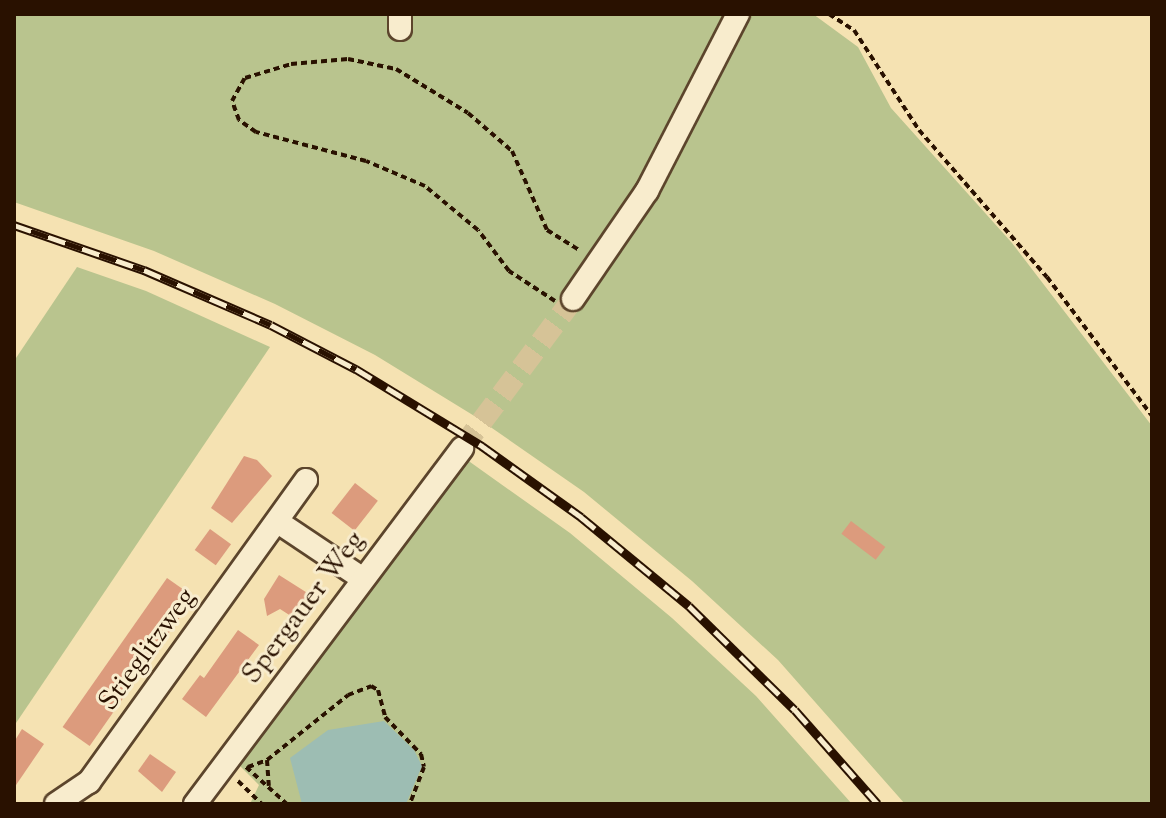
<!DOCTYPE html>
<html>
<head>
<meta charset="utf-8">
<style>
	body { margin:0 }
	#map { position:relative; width:1166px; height:818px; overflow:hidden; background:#f5e2b2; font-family:"Sorts Mill Goudy",serif }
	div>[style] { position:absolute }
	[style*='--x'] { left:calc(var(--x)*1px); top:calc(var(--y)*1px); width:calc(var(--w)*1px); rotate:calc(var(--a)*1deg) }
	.green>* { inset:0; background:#b9c48e }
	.water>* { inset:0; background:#9dbdb3 }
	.building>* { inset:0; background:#dc9b7d; transform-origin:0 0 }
	.minor-tunnel>* { height:22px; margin-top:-11px; transform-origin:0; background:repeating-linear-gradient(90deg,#d6c397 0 22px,transparent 0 33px) }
	.path>* { height:4px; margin-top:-2px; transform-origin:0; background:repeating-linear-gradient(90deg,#291100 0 6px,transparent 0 10px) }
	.roads { filter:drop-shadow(2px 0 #5c452c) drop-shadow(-2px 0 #5c452c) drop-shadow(0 2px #5c452c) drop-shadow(0 -2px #5c452c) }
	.minor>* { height:22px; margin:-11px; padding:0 11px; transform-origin:11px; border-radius:11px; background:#f8eccd }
	.rail>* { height:9px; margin-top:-4.5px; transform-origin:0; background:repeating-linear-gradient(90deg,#f8eccd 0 18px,#291100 0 36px); box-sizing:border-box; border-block:2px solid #291100 }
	span { translate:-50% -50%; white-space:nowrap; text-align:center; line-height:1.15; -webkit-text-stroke:6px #f8eccd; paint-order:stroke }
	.street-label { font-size:28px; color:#291100 }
	.frame { position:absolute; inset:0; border:16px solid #291100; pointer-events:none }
</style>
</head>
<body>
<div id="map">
	<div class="green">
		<i style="clip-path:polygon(14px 14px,813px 14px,858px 47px,891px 108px,1012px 243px,1152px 426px,1152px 804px,905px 804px,778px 660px,692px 581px,584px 492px,476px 417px,375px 355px,275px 304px,154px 251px,14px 202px)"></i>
		<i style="clip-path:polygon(77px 267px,146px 291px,270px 347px,14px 726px,14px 361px)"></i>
		<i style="clip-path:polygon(463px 457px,570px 533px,672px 618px,756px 696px,852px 804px,250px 804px,259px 785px,238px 764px)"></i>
	</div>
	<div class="water">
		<i style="clip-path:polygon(384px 721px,414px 750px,422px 766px,406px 804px,302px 804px,290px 758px,328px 730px)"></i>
	</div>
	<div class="building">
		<i style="clip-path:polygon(244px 456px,257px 460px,272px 476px,232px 523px,211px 508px)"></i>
		<i style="left:355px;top:483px;width:29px;height:38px;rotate:38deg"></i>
		<i style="left:851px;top:521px;width:43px;height:16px;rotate:37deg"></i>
		<i style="left:210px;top:529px;width:26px;height:26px;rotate:36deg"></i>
		<i style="clip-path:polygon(279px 575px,309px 594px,294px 618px,280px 609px,267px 616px,264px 599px)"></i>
		<i style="left:167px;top:578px;width:33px;height:182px;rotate:35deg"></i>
		<i style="clip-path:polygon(238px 630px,259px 645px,206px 717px,182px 699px,200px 675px,204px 678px)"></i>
		<i style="clip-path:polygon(22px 729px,44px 744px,14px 788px,14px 742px)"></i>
		<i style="clip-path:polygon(150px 754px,176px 772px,162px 792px,138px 771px)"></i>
	</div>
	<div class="minor-tunnel">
		<i style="--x:462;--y:448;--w:186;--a:-53.3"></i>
	</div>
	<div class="path">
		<i style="--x:829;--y:14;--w:30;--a:33"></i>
		<i style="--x:854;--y:30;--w:119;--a:57"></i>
		<i style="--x:919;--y:130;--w:195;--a:49"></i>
		<i style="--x:1047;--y:277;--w:174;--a:52.9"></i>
		<i style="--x:555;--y:301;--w:55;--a:-146.9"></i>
		<i style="--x:509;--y:271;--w:51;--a:-127.1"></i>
		<i style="--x:478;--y:230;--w:69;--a:-140.3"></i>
		<i style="--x:425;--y:186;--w:64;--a:-157"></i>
		<i style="--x:366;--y:161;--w:114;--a:-165.2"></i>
		<i style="--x:256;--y:132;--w:21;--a:-145"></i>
		<i style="--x:239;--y:120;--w:20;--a:-110"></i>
		<i style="--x:232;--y:101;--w:26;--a:-61"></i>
		<i style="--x:245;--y:78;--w:48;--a:-16.9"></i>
		<i style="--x:291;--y:64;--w:57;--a:-5"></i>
		<i style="--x:348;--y:59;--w:49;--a:11.8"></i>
		<i style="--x:396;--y:69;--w:84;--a:31.4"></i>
		<i style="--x:468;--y:113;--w:58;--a:40.8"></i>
		<i style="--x:512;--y:151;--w:86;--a:66.1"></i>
		<i style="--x:547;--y:230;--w:39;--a:32"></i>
		<i style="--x:267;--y:760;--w:26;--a:86"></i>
		<i style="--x:246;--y:767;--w:55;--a:42.1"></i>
		<i style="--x:248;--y:767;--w:20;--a:-20"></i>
		<i style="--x:267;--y:760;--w:104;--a:-38.7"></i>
		<i style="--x:348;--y:695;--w:25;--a:-21"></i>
		<i style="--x:371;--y:686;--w:8;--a:30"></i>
		<i style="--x:378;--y:690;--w:28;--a:75"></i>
		<i style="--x:385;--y:717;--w:52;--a:45.8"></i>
		<i style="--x:421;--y:754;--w:13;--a:77"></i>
		<i style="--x:424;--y:767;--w:40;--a:111"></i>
		<i style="--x:238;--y:781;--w:33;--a:44"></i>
	</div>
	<div class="roads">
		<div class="minor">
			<i style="--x:400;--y:14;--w:15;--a:90"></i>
			<i style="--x:573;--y:299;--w:131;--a:-55.6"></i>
			<i style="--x:647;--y:191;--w:199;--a:-62.8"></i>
			<i style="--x:278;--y:522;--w:102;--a:33.8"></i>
			<i style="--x:56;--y:804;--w:40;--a:-34"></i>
			<i style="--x:89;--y:782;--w:372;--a:-54.3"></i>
			<i style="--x:195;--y:804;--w:445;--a:-53.1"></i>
		</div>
	</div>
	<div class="rail">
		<i style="--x:14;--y:225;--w:138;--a:19.1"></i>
		<i style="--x:144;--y:270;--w:138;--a:23.4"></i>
		<i style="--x:271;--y:325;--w:96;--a:27.4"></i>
		<i style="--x:356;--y:369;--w:148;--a:31.4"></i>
		<i style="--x:482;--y:446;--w:122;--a:35.6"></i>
		<i style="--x:581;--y:517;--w:140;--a:39.5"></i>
		<i style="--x:689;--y:606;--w:148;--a:44.5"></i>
		<i style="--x:795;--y:710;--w:125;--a:48.6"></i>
	</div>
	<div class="street-label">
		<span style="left:304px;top:608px;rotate:-53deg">Spergauer Weg</span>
		<span style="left:148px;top:650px;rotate:-54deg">Stieglitzweg</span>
	</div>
	<div class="frame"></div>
</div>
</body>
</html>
